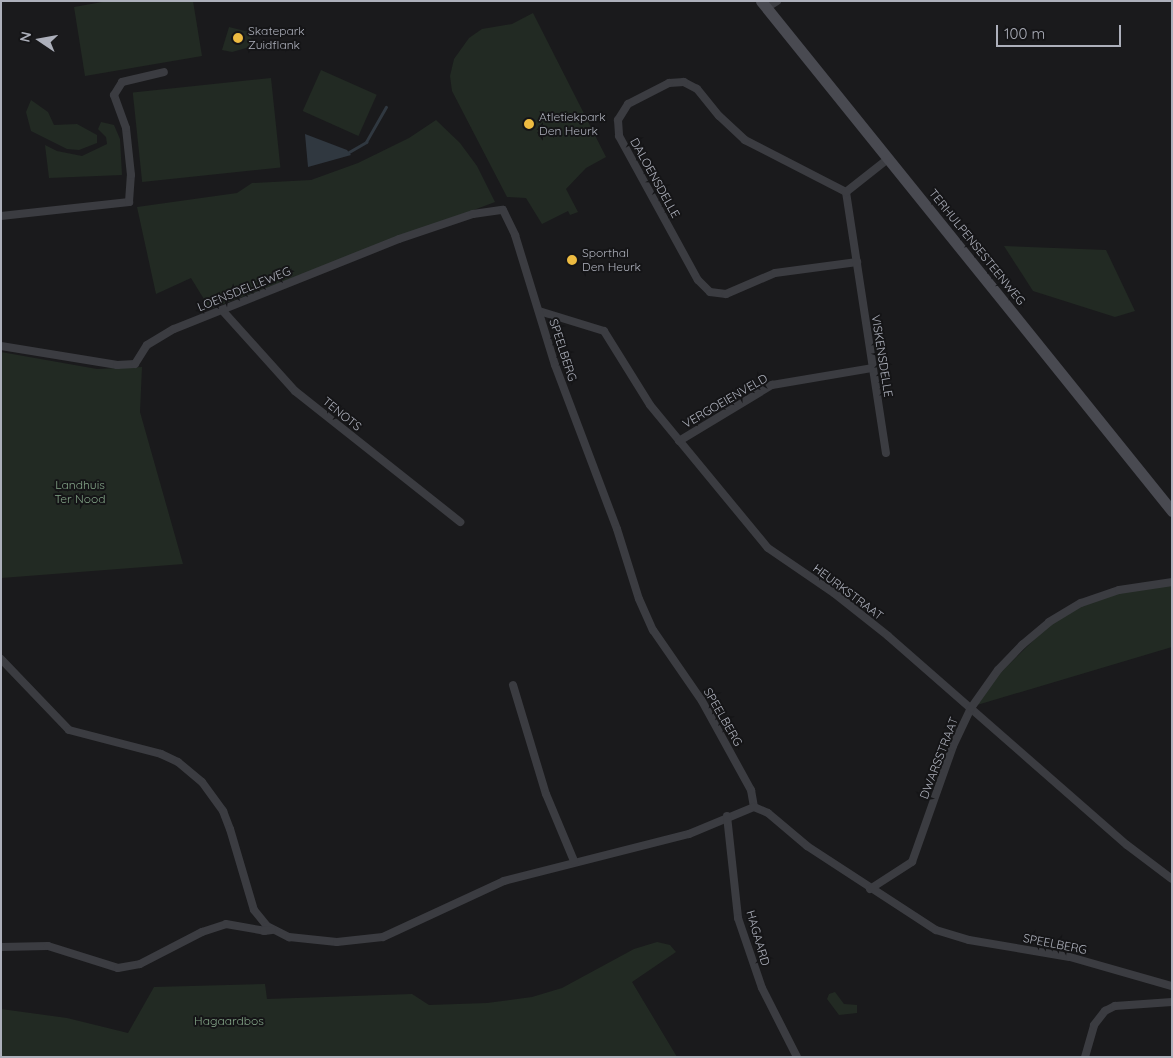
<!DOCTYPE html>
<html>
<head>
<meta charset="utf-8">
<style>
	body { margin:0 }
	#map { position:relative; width:1173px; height:1058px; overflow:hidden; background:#1a1a1c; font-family:Quicksand,sans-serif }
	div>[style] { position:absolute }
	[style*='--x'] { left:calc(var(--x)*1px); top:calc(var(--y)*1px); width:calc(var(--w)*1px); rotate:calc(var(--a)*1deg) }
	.green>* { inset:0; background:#222a23; transform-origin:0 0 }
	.water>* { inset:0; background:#303840 }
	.stream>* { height:2.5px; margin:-1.25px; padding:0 1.25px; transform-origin:1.25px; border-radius:1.25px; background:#303840 }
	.minor>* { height:8px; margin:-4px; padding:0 4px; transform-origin:4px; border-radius:4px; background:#3b3c41 }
	.secondary>* { height:11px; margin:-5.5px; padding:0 5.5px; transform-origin:5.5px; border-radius:5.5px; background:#494a51 }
	.dots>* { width:14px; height:14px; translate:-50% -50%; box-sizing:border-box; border:2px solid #151517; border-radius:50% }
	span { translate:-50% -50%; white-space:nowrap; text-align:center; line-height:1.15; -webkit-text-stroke:4px #151517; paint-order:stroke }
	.poi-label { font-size:12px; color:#adb0bb }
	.left { translate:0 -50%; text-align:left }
	.street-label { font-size:12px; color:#adb0bb }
	.park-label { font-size:12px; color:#84a588 }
	.frame { position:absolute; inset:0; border:2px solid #adb0bb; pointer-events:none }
	.north { position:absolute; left:15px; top:15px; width:50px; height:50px; -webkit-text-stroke:4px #151517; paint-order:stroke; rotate:282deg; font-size:14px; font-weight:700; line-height:20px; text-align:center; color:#adb0bb }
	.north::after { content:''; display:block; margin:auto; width:18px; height:22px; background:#adb0bb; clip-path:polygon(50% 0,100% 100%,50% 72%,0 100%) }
	.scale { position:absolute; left:996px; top:25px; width:125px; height:22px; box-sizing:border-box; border:2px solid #adb0bb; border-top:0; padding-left:6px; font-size:15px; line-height:18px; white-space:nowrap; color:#adb0bb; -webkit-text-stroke:4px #151517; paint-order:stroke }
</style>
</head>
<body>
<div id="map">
	<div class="green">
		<i style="clip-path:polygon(108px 1px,193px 1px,202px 56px,85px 76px,74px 7px)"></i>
		<i style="clip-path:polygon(533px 13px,606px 157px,586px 168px,566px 189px,578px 212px,570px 215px,568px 211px,542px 224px,526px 198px,507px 197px,452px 91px,450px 76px,454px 59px,469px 38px,482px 29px,512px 24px)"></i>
		<i style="clip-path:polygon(229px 27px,249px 32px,253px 46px,232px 52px,222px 50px)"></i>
		<i style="left:321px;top:70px;width:61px;height:45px;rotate:24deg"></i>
		<i style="left:271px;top:78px;width:90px;height:139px;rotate:84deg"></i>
		<i style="clip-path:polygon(31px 100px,48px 112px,54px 125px,77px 124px,97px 135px,97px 143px,79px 150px,67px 149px,31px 131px,26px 112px)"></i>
		<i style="clip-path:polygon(436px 120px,460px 143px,477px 166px,495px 202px,210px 309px,191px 278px,156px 294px,137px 207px,237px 193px,252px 183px,311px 180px,358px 163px,409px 138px)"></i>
		<i style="clip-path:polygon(101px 122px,114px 125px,120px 139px,122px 175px,49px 178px,45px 145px,57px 151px,82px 156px,107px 144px,106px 137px,98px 129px)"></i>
		<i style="clip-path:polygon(1004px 246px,1106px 250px,1135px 311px,1115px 317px,1033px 291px)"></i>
		<i style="clip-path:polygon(1px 352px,97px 369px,142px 367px,140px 412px,183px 564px,1px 578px)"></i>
		<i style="clip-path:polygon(1172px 584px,1172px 647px,977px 705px,988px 685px,1052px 622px,1082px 605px,1118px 593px)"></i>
		<i style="clip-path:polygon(657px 942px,670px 945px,676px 952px,632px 982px,677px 1057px,1px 1057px,1px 1009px,67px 1018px,128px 1033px,154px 987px,265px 984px,267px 999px,412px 994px,429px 1005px,487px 1003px,532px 997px,562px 988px,634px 949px)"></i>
		<i style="clip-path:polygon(835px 992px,844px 1004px,857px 1005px,857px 1013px,839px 1015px,827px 999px,829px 994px)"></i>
	</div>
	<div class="water">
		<i style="clip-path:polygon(305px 134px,347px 150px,351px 155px,308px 167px)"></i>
	</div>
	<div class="stream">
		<i style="--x:349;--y:152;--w:20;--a:-30"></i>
		<i style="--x:366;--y:142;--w:40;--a:-60.3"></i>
	</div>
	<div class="minor">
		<i style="--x:766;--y:8;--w:13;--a:-32"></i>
		<i style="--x:846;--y:192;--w:114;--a:-152.8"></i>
		<i style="--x:745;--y:140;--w:35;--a:-137"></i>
		<i style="--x:719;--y:116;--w:35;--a:-129"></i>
		<i style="--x:697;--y:89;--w:15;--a:-152"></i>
		<i style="--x:684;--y:82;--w:15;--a:176"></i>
		<i style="--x:669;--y:83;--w:46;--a:152.9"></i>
		<i style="--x:628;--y:104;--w:19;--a:122"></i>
		<i style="--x:618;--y:120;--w:16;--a:86"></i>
		<i style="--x:619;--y:136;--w:164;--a:61.3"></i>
		<i style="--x:698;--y:280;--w:17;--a:45"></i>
		<i style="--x:710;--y:292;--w:16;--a:7"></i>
		<i style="--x:726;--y:294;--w:53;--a:-23.2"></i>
		<i style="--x:775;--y:273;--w:83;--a:-7.6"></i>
		<i style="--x:846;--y:192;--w:264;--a:81.3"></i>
		<i style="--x:846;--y:192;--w:53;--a:-38.2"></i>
		<i style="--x:1;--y:216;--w:129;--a:-6.2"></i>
		<i style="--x:129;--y:202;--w:27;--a:-86"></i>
		<i style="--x:131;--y:175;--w:47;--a:-96.1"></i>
		<i style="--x:126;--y:128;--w:35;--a:-110"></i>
		<i style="--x:114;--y:95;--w:15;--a:-58"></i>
		<i style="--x:122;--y:82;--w:43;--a:-13.4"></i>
		<i style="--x:222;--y:310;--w:109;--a:48"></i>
		<i style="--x:295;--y:391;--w:211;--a:38.4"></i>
		<i style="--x:539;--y:311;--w:68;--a:17.1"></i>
		<i style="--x:604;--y:331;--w:87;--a:58.1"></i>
		<i style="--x:650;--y:405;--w:185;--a:50.5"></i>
		<i style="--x:768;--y:548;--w:80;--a:34.3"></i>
		<i style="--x:834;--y:593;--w:69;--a:38.5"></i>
		<i style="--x:888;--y:636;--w:317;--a:41.2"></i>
		<i style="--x:1127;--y:845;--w:56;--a:37.1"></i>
		<i style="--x:1;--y:346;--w:118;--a:9.3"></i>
		<i style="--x:117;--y:365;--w:18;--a:-3"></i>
		<i style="--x:135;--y:364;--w:22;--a:-58"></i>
		<i style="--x:147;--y:345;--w:31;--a:-31"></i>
		<i style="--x:174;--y:329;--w:242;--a:-21.8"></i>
		<i style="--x:399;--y:239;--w:78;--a:-18.7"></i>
		<i style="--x:473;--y:214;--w:30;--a:-8"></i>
		<i style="--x:503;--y:210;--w:28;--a:64"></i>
		<i style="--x:515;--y:235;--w:136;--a:72.9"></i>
		<i style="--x:555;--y:365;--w:175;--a:69.3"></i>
		<i style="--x:617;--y:529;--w:73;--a:72.6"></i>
		<i style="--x:639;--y:599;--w:34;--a:66"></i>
		<i style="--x:653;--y:630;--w:86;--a:55.4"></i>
		<i style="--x:702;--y:701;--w:102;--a:61.2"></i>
		<i style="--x:751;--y:790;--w:17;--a:80"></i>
		<i style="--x:679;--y:441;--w:109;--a:-31.1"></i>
		<i style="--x:772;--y:385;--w:101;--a:-9.6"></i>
		<i style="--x:1;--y:659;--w:98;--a:46.2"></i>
		<i style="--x:69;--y:730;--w:95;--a:14.6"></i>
		<i style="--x:161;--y:754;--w:19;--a:25"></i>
		<i style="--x:178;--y:762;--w:31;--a:40"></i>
		<i style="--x:202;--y:782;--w:36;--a:54"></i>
		<i style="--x:223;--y:811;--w:19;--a:69"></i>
		<i style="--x:230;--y:829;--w:84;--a:73.5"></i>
		<i style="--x:254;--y:910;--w:21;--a:51"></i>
		<i style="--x:267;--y:926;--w:25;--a:27"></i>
		<i style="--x:289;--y:937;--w:48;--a:5.9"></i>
		<i style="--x:337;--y:942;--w:46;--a:-6.2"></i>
		<i style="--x:383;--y:937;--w:133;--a:-24.8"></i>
		<i style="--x:504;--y:881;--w:191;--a:-14.3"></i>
		<i style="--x:689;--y:834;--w:70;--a:-22.6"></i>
		<i style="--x:754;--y:807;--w:15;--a:23"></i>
		<i style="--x:768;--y:813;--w:51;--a:40.2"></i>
		<i style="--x:807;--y:846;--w:154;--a:33.1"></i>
		<i style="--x:936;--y:930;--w:34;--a:17"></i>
		<i style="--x:969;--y:940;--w:102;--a:9.6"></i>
		<i style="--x:1070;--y:957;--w:106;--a:15.9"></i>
		<i style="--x:513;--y:685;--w:114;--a:73.2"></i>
		<i style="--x:546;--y:794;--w:73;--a:67.3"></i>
		<i style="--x:727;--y:816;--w:103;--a:83.8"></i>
		<i style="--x:738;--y:918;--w:74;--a:71.1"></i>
		<i style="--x:762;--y:988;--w:77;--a:63.1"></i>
		<i style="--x:870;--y:889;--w:50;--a:-32.7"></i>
		<i style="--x:912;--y:862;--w:123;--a:-70.5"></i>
		<i style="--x:953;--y:746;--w:42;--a:-64.7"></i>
		<i style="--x:971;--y:708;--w:47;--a:-54.6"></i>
		<i style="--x:998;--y:670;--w:35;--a:-46"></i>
		<i style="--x:1022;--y:645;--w:35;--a:-40"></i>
		<i style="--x:1049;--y:622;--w:37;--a:-31"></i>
		<i style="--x:1081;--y:603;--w:40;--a:-18.9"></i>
		<i style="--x:1119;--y:590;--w:54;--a:-8.6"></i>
		<i style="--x:1;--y:947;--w:47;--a:-1.2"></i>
		<i style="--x:48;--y:946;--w:73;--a:17.4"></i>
		<i style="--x:118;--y:968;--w:22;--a:-10"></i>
		<i style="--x:140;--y:964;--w:70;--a:-27.3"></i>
		<i style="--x:202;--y:932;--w:25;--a:-18"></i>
		<i style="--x:226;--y:924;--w:39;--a:10"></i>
		<i style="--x:264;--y:931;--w:8;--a:-7"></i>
		<i style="--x:1085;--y:1057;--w:33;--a:-74"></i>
		<i style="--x:1094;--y:1025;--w:18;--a:-52"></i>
		<i style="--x:1105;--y:1011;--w:11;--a:-27"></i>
		<i style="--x:1115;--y:1006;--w:57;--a:-4"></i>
	</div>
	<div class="secondary">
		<i style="--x:761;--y:1;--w:655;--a:51.14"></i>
	</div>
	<div class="dots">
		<i style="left:238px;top:38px;background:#edbb41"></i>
		<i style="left:529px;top:124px;background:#edbb41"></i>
		<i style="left:572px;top:260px;background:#edbb41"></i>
	</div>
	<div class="poi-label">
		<span class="left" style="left:248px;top:38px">Skatepark<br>Zuidflank</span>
		<span class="left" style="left:539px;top:124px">Atletiekpark<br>Den Heurk</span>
		<span class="left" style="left:582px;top:260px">Sporthal<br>Den Heurk</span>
	</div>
	<div class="street-label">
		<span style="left:655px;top:178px;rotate:61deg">DALOENSDELLE</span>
		<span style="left:977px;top:247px;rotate:51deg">TERHULPENSESTEENWEG</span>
		<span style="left:244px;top:289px;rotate:-22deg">LOENSDELLEWEG</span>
		<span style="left:563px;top:350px;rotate:72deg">SPEELBERG</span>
		<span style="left:882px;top:356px;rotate:81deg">VISKENSDELLE</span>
		<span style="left:725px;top:401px;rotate:-30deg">VERGOEIENVELD</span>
		<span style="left:342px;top:414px;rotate:39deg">TENOTS</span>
		<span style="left:848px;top:592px;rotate:37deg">HEURKSTRAAT</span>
		<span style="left:723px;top:717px;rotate:60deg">SPEELBERG</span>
		<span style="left:939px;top:758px;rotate:-69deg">DWARSSTRAAT</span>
		<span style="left:758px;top:938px;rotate:74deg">HAGAARD</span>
		<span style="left:1055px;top:944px;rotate:11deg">SPEELBERG</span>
	</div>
	<div class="park-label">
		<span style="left:80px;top:492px">Landhuis<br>Ter Nood</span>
		<span style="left:229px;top:1021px">Hagaardbos</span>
	</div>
	<div class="frame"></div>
	<div class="north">N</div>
	<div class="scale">100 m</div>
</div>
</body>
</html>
